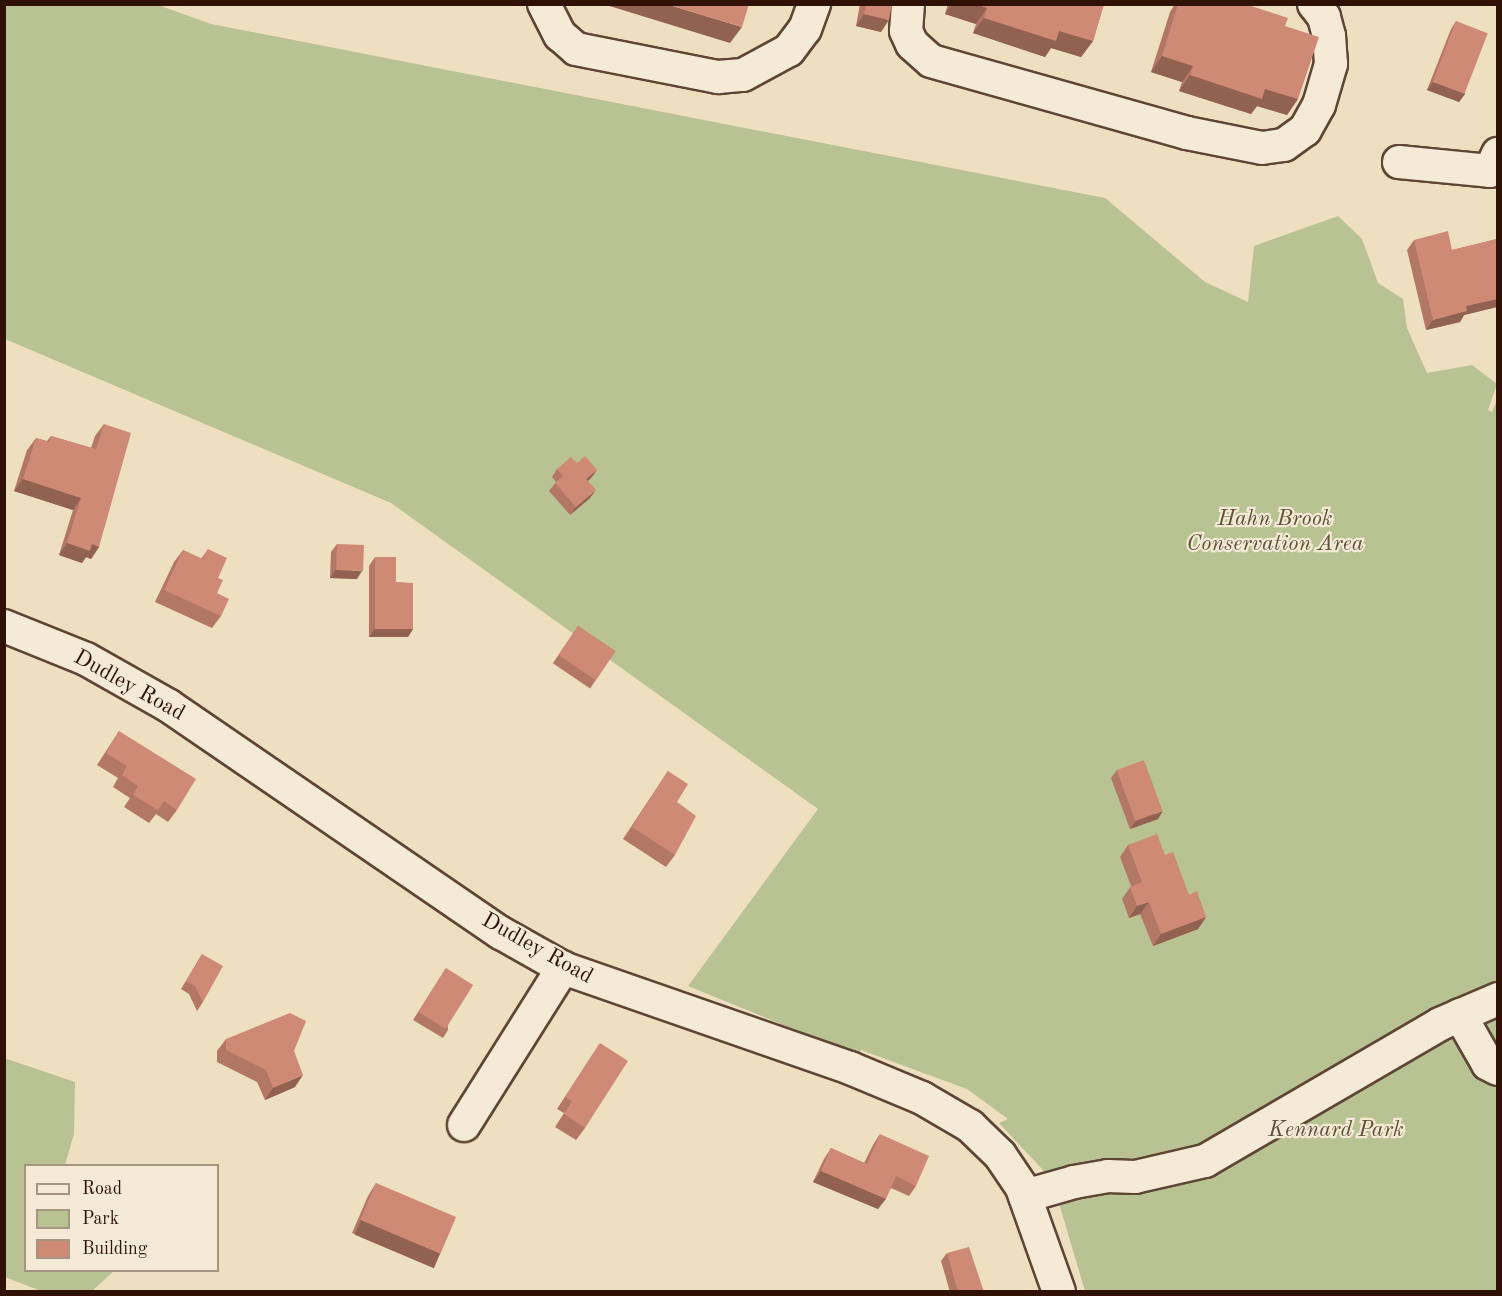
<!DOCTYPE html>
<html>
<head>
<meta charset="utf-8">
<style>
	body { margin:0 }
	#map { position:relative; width:1502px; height:1296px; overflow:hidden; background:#eedfc0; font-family:"Old Standard TT",serif }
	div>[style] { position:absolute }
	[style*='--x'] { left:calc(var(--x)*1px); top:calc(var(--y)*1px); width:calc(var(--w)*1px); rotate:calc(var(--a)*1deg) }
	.green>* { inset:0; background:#b8c293 }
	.roads { filter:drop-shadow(2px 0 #5f4534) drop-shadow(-2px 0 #5f4534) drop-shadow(0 2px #5f4534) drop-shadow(0 -2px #5f4534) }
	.minor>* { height:32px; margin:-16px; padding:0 16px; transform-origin:16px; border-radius:16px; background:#f4ead6 }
	.wall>* { inset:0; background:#b27765; transform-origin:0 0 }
	.shaded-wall>* { inset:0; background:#916152; transform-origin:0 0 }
	.building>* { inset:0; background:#cf8a75; transform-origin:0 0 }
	span { translate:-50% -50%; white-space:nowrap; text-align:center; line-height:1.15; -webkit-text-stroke:4.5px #f4ead6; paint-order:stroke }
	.park-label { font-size:22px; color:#5f5037; font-style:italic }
	.street-label { font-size:22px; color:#2f1205 }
	.frame { position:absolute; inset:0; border:6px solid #2f1205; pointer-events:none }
	.legend { position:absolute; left:24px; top:1164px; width:195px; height:108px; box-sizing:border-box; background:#f4ead6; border:2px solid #a59482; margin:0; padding:8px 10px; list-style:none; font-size:18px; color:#2f1205 }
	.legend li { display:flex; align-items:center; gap:12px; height:30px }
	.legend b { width:30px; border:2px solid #a59482 }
</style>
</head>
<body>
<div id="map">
	<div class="green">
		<i style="clip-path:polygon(4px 5px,158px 5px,211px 24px,1105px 198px,1205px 282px,1248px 302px,1254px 246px,1338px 216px,1362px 239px,1378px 283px,1403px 299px,1407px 328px,1427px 373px,1472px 365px,1497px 384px,1488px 410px,1492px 412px,1497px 400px,1497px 1291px,1085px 1291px,1058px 1200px,1042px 1169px,999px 1123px,1008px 1119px,967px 1089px,861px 1050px,857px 1055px,688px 986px,818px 809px,391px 503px,5px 339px)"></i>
		<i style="clip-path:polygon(4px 1058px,75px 1082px,74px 1134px,65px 1165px,26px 1166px,26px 1270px,114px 1271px,92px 1291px,41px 1291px,5px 1277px)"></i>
	</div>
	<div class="roads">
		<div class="minor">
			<i style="--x:544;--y:4;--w:35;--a:63"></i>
			<i style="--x:560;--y:35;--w:21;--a:41"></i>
			<i style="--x:576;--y:49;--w:145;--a:11.2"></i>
			<i style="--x:718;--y:77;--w:25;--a:-5"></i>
			<i style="--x:743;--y:75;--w:52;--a:-28.5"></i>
			<i style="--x:789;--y:50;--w:26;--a:-53"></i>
			<i style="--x:805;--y:29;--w:27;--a:-70"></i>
			<i style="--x:908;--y:4;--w:27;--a:94"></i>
			<i style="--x:906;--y:31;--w:14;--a:65"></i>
			<i style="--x:912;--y:44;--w:25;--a:42"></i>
			<i style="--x:931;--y:61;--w:266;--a:15.7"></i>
			<i style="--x:1187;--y:133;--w:76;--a:11.3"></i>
			<i style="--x:1262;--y:148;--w:22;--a:-8"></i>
			<i style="--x:1284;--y:145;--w:26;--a:-36"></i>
			<i style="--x:1305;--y:130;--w:29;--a:-61"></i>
			<i style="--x:1319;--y:105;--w:43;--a:-73.7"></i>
			<i style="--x:1331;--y:64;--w:28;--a:-94"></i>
			<i style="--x:1329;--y:36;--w:20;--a:-105"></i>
			<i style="--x:1324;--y:17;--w:16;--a:-128"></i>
			<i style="--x:1399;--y:162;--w:91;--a:5.6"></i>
			<i style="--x:1490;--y:171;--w:19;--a:-65"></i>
			<i style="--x:4;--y:626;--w:88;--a:21.9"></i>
			<i style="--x:86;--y:659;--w:95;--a:29.5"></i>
			<i style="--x:169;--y:706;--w:402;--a:34.4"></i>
			<i style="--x:501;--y:933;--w:71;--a:29.4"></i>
			<i style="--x:563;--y:968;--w:304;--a:19.2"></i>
			<i style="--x:850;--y:1068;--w:78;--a:22.6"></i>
			<i style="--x:922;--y:1098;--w:56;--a:30.3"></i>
			<i style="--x:970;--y:1126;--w:42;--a:44"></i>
			<i style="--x:1000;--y:1155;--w:40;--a:56"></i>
			<i style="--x:1022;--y:1188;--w:110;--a:70.4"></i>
			<i style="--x:1460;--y:1015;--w:56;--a:60.3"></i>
			<i style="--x:1488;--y:1064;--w:11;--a:27"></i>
			<i style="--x:464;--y:1125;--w:186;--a:-57.8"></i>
			<i style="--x:1025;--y:1196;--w:51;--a:-15.9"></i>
			<i style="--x:1074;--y:1182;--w:35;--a:-10"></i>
			<i style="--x:1108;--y:1176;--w:27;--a:2"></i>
			<i style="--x:1135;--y:1177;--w:72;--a:-12.9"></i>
			<i style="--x:1205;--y:1161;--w:272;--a:-30.2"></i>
			<i style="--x:1440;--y:1024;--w:63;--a:-23.3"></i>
		</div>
	</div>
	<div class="wall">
		<i style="clip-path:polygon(860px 4px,892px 4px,881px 32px,856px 26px)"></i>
		<i style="clip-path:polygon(948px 4px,1104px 4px,1093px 41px,1081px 57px,1051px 48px,1045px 57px,973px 33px,976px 24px,945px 14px)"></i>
		<i style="clip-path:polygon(1175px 4px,1245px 4px,1285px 26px,1298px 99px,1287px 115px,1257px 106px,1251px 114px,1179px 91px,1182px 82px,1151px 72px,1170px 12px)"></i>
		<i style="clip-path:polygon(1456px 21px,1465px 94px,1459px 102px,1427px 90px,1451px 29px)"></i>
		<i style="clip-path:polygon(1497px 239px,1497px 307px,1464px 315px,1460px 322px,1426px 330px,1407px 250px,1414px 240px,1452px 250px)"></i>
		<i style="clip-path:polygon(104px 424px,99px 547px,91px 559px,86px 557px,82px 563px,59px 555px,73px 510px,14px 491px,27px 450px,36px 438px,47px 441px,51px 436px,91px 448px,95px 436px)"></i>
		<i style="clip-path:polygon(577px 463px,597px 470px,591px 478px,588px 481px,590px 498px,570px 515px,549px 491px,556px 482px,552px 477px,557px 469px)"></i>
		<i style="clip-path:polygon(337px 544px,357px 579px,330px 578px,331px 552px)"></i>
		<i style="clip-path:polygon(208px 549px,218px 578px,217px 593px,221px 616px,212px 628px,155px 602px,174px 562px,183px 550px,201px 559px)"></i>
		<i style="clip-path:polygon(375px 557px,396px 582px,413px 629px,408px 637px,369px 637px,369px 566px)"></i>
		<i style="left:578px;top:626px;width:45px;height:45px;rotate:34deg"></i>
		<i style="clip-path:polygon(119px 731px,177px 810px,168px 822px,156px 814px,149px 823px,124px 807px,130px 798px,113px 787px,118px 778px,97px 765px)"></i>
		<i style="clip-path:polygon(1117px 770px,1158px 819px,1130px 829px,1111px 778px)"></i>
		<i style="clip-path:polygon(668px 771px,675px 855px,666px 867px,623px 839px)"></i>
		<i style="clip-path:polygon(1128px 845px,1165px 855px,1189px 895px,1206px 917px,1198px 929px,1153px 946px,1140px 914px,1129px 918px,1122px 899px,1131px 886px,1120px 857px)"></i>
		<i style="clip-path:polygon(202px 954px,203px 1002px,197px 1011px,189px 994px,181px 989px)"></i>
		<i style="clip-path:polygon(446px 968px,448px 1030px,443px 1038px,413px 1020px)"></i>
		<i style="clip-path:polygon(226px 1039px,295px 1087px,265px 1100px,257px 1082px,217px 1062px,217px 1051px)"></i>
		<i style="clip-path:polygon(600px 1043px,585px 1128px,576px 1140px,555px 1127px,564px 1113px,557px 1109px)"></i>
		<i style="clip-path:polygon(880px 1134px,916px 1186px,909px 1196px,891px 1188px,878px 1209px,813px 1182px,824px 1159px,831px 1148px,864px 1163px,873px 1145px)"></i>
		<i style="clip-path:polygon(376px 1183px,440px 1254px,431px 1266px,352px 1233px,368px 1196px)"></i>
		<i style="clip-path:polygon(947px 1253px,984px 1292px,950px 1292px,941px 1261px)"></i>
	</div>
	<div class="shaded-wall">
		<i style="clip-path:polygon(603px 4px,666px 4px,742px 27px,730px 43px)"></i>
		<i style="clip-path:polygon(951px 4px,976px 4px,987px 8px,976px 24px,945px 14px)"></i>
		<i style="clip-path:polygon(864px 14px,889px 20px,881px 32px,856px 26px)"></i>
		<i style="clip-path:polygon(984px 18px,1059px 31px,1093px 41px,1081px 57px,1051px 48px,1045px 57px,973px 33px)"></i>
		<i style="clip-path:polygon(1162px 56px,1193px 66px,1182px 82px,1151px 72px)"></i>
		<i style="clip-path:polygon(1190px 75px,1265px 89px,1298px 99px,1287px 115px,1257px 106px,1251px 114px,1179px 91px)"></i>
		<i style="clip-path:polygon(1433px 82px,1465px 94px,1459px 102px,1427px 90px)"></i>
		<i style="clip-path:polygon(1497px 299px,1497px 307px,1464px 315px,1460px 322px,1426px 330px,1433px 320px,1466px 306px)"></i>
		<i style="clip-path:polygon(597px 470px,591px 478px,580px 487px,586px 479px)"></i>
		<i style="clip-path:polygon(23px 479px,81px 498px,73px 510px,14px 491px)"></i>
		<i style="clip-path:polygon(596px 490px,590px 498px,570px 515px,576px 507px)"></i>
		<i style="clip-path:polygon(67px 543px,92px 544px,99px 547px,91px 559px,86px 557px,82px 563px,59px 555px)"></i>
		<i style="clip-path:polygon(335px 570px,362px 571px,357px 579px,330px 578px)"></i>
		<i style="clip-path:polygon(375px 629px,413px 629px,408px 637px,369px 637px)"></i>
		<i style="clip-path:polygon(1163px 811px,1158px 819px,1130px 829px,1136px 821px)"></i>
		<i style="clip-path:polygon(1149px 902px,1140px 914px,1129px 918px,1137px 906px)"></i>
		<i style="clip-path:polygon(1206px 917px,1198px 929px,1153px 946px,1161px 934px)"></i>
		<i style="clip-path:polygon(303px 1075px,295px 1087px,265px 1100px,273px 1088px)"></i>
		<i style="clip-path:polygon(821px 1171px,886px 1199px,878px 1209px,813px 1182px)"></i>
		<i style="left:361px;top:1220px;width:86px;height:16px;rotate:23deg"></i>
	</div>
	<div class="building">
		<i style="clip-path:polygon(666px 4px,749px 4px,742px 27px)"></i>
		<i style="clip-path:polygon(866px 4px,892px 4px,889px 20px,864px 14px)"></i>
		<i style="clip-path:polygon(976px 4px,1104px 4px,1093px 41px,1059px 31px,1056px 41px,984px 18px,987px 8px)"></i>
		<i style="clip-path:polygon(1178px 4px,1208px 4px,1212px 6px,1213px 4px,1245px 4px,1288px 18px,1285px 26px,1319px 37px,1298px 99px,1265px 89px,1262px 99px,1190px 75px,1193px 66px,1162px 56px)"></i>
		<i style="left:1456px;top:21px;width:34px;height:65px;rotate:21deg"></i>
		<i style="clip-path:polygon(1448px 231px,1452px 250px,1497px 239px,1497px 299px,1466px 306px,1467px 311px,1433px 320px,1414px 240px)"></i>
		<i style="clip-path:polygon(104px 424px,131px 433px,99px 547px,92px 544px,90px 551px,67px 543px,81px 498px,23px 479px,36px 438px,49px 442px,51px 436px,96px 449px)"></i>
		<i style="clip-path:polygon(585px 456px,597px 470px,586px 479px,596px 490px,576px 507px,555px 483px,563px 476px,557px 469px,571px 457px,577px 463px)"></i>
		<i style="left:337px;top:544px;width:27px;height:26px;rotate:2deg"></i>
		<i style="clip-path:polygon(208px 549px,227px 558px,218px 578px,223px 580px,217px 593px,229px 599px,221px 616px,164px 590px,183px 550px,203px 559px)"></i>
		<i style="clip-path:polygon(375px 557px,396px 557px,396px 582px,413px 583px,413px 629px,375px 629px)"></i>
		<i style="left:578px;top:626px;width:45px;height:35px;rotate:34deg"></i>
		<i style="clip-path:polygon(119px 731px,196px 779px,177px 810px,164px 801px,158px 810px,133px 795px,138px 786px,122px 775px,127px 766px,106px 753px)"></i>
		<i style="left:1144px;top:760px;width:54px;height:29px;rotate:70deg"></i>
		<i style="clip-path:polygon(668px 771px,688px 784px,677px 802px,696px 816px,675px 855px,632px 827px)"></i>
		<i style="clip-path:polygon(1157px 834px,1165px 855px,1173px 852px,1189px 895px,1197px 891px,1206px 917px,1161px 934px,1149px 902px,1137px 906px,1130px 887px,1142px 882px,1128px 845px)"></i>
		<i style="clip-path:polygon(202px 954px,223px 966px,203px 1002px,195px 986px,186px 981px)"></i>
		<i style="left:446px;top:968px;width:32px;height:52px;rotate:32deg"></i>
		<i style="clip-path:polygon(290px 1013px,306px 1021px,294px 1051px,303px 1075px,273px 1088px,266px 1070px,226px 1050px,226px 1039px)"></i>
		<i style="clip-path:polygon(600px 1043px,628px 1061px,585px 1128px,564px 1114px,572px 1101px,565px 1097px)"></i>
		<i style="clip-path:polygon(880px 1134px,929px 1156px,916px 1186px,896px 1176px,886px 1199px,821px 1171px,831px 1148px,867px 1164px)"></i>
		<i style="left:376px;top:1183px;width:87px;height:40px;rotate:23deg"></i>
		<i style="clip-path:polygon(969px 1247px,984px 1292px,958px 1292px,947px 1253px)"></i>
	</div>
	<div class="park-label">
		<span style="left:1275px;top:532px">Hahn Brook<br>Conservation Area</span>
		<span style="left:1336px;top:1131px">Kennard Park</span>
	</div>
	<div class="street-label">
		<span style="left:129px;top:686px;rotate:29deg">Dudley Road</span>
		<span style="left:537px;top:949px;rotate:29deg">Dudley Road</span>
	</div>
	<div class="frame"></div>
	<ul class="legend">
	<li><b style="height:8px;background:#f4ead6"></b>Road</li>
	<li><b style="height:16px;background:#b8c293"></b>Park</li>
	<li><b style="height:16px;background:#cf8a75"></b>Building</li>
	</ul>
</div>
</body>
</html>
